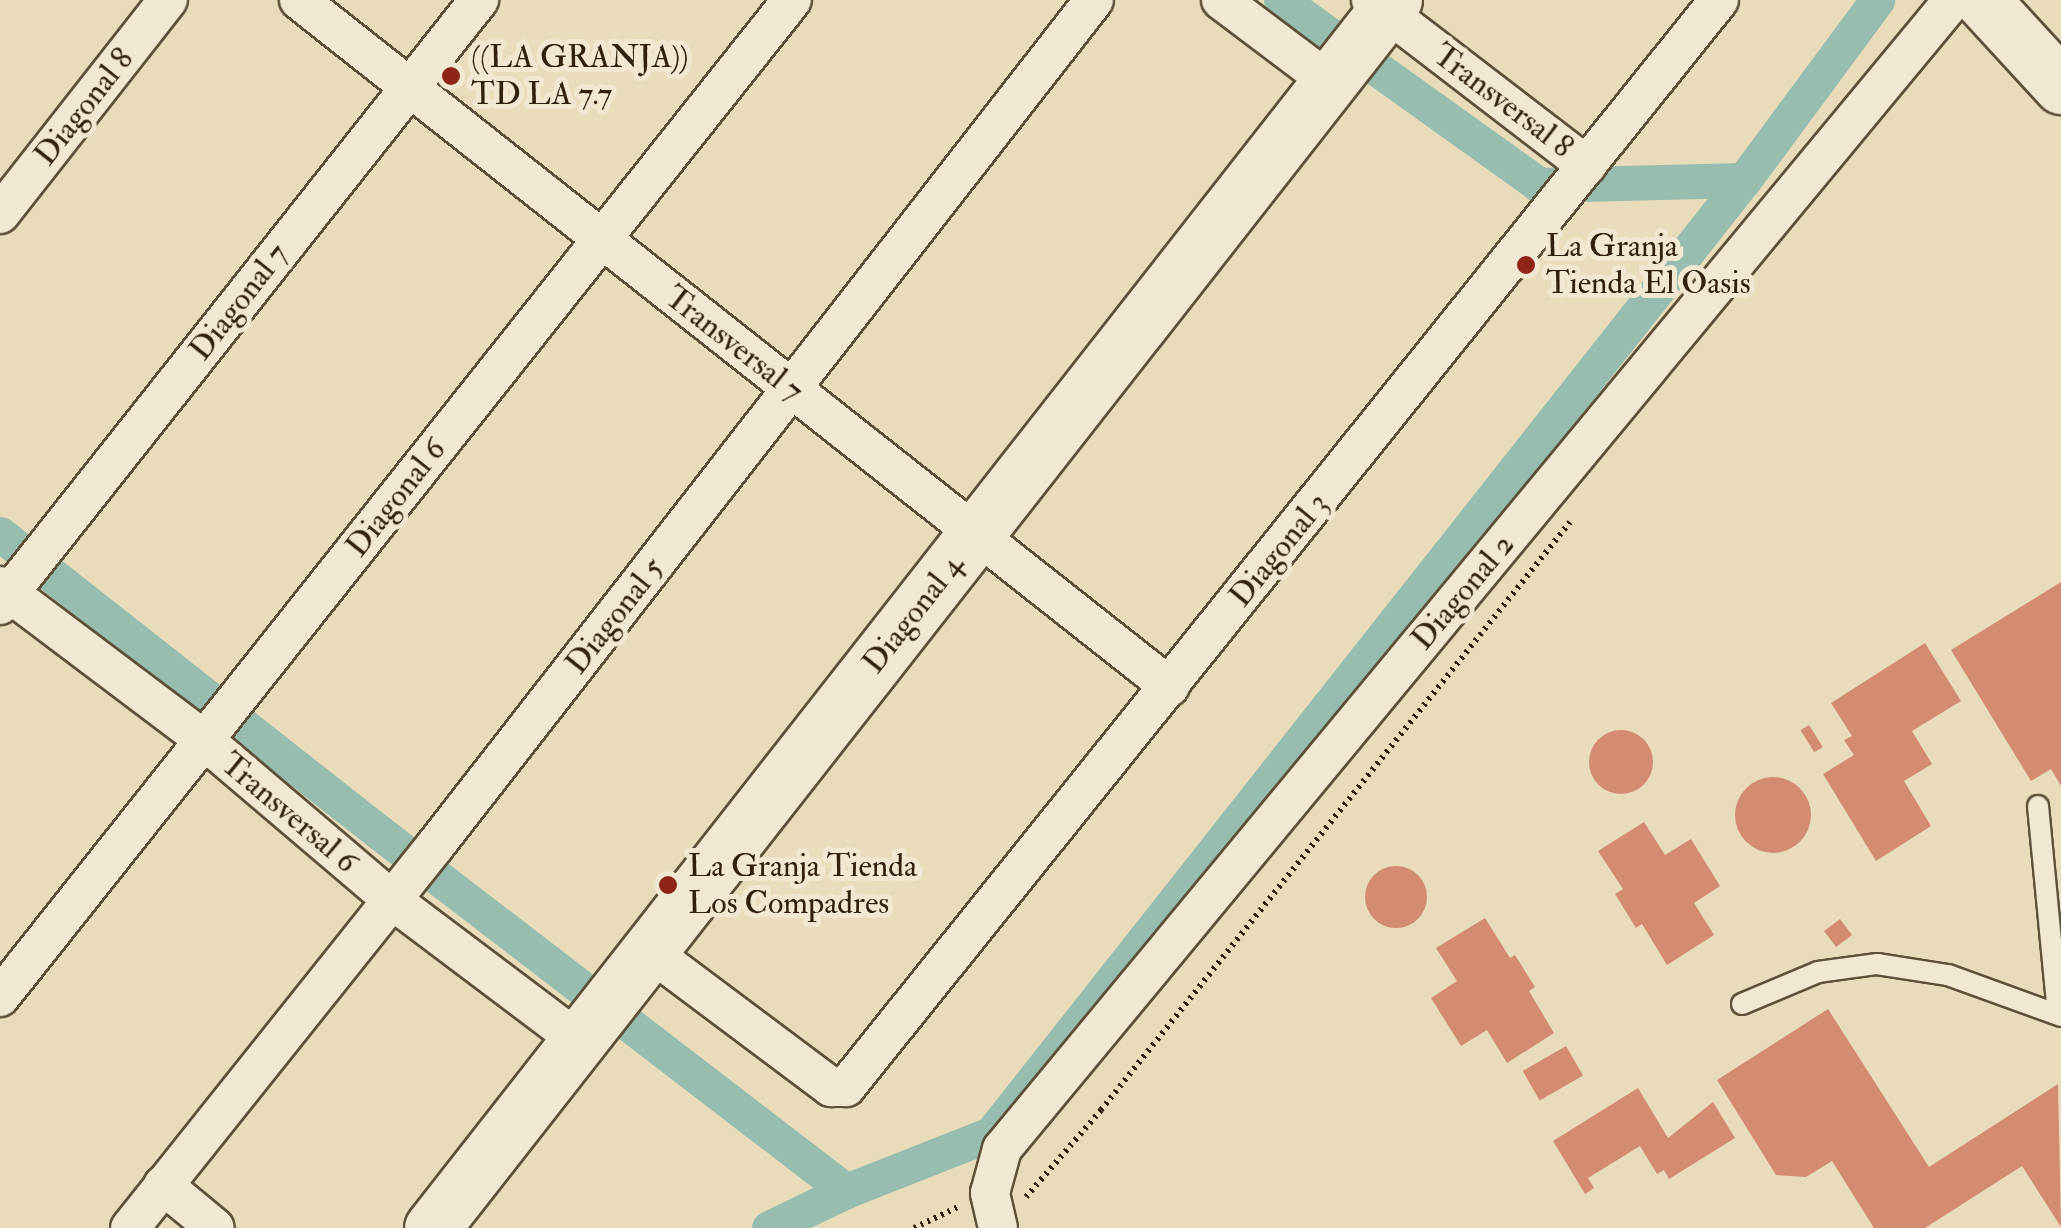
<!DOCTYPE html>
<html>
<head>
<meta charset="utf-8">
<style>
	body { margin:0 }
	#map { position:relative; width:2061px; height:1228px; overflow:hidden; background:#e8dcba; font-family:"IM FELL Double Pica",serif }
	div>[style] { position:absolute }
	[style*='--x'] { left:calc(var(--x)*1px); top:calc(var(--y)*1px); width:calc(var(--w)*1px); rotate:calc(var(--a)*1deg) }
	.canal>* { height:35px; margin:-17.5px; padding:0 17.5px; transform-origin:17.5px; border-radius:17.5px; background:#97bcb0 }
	.building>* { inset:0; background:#d38b72; transform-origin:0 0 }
	.round { border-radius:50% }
	.path>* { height:6px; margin-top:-3px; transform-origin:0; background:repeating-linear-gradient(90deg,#2f210e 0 2.5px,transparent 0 7.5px) }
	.roads { filter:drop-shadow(2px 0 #5d5039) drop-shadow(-2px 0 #5d5039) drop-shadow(0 2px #5d5039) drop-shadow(0 -2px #5d5039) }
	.lane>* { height:20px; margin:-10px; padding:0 10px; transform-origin:10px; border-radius:10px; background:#f0e8d2 }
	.street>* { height:38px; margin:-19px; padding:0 19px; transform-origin:19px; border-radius:19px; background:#f0e8d2 }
	.secondary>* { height:55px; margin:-27.5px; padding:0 27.5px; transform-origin:27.5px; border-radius:27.5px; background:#f0e8d2 }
	.dots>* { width:28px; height:28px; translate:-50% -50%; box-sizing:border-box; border:5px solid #f0e8d2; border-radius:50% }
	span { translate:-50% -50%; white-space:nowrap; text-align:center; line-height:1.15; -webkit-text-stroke:10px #f0e8d2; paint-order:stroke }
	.poi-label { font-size:32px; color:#2f210e }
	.left { translate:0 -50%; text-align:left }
	.street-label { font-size:32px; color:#2f210e }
</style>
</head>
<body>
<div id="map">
	<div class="canal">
		<i style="--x:1281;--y:0;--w:317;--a:35.6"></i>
		<i style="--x:1539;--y:185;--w:205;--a:-1.4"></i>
		<i style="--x:0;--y:534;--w:484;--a:38.2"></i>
		<i style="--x:380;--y:833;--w:588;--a:37.53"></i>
		<i style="--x:769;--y:1228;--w:85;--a:-25.7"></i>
		<i style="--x:846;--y:1191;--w:156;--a:-21.5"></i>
		<i style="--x:991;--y:1134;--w:1215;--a:-51.72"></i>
		<i style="--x:1744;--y:180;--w:224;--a:-53.5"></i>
	</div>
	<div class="building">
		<i style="clip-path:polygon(2061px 582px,2061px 786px,2051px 769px,2031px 781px,1951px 650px)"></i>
		<i style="clip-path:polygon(1925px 643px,1961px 701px,1912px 731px,1932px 764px,1904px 781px,1931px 826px,1876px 861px,1823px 774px,1854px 755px,1844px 740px,1852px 736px,1831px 703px)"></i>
		<i style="left:1809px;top:725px;width:26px;height:10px;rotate:58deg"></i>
		<i class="round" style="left:1589px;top:730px;width:64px;height:64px"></i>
		<i class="round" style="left:1735px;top:777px;width:76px;height:76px"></i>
		<i style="clip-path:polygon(1644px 822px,1665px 855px,1691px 839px,1720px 886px,1694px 903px,1714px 935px,1667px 965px,1642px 924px,1636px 928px,1615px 894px,1623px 889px,1598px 851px)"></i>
		<i class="round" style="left:1365px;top:866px;width:62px;height:62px"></i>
		<i style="clip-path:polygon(1485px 918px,1510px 958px,1515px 955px,1535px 987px,1529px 991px,1554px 1033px,1507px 1063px,1487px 1030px,1461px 1046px,1431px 998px,1457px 981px,1436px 948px)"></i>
		<i style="left:1840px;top:919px;width:20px;height:20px;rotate:53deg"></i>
		<i style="clip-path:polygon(1828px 1009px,1929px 1167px,2058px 1084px,2061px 1227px,2022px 1166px,1925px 1228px,1874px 1228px,1832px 1161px,1806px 1177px,1776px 1175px,1717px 1080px)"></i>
		<i style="left:1566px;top:1046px;width:34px;height:50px;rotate:60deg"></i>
		<i style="clip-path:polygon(1638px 1088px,1668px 1138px,1713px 1102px,1735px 1138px,1669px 1179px,1664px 1170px,1657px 1174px,1640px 1146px,1588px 1178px,1594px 1188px,1585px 1194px,1553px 1141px)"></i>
	</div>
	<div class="path">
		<i style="--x:1026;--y:1197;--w:115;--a:-49.2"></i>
		<i style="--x:1101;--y:1110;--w:752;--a:-51.42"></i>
		<i style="--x:914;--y:1228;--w:49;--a:-25.5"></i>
	</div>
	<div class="roads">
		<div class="lane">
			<i style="--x:2038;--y:806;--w:209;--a:84.5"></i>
			<i style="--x:1742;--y:1004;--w:82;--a:-22.8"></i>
			<i style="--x:1818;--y:972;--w:60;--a:-7.7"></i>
			<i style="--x:1877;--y:964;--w:72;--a:8.8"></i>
			<i style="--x:1948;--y:975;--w:120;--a:19.9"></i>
		</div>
		<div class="street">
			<i style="--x:299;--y:0;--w:1109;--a:38.26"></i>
			<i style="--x:1221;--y:0;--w:136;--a:37"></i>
			<i style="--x:1371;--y:0;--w:272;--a:37.5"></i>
			<i style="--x:0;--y:214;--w:272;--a:-51.9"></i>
			<i style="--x:0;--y:586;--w:256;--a:37"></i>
			<i style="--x:204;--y:740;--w:247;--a:40.4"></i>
			<i style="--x:392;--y:900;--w:233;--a:37"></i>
			<i style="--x:0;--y:605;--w:772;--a:-51.63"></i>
			<i style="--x:648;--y:950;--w:229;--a:36.8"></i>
			<i style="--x:831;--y:1087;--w:15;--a:0"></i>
			<i style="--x:846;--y:1087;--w:1394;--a:-51.23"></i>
			<i style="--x:0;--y:997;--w:1273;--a:-51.54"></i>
			<i style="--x:163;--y:1185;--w:67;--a:39.6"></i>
			<i style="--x:130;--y:1228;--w:489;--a:-51.4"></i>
			<i style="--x:435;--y:846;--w:1072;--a:-52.08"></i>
			<i style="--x:998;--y:1228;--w:36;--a:-103"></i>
			<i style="--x:990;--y:1193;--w:46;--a:-74.7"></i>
			<i style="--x:1002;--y:1149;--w:1492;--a:-50.39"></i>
		</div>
		<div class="secondary">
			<i style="--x:1982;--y:0;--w:117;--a:47.4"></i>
			<i style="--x:432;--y:1228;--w:1560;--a:-51.93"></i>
		</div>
	</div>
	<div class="dots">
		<i style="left:451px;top:76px;background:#8f2418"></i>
		<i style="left:1526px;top:265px;background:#8f2418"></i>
		<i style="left:668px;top:885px;background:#8f2418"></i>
	</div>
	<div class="poi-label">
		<span class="left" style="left:471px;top:76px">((LA GRANJA))<br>TD LA 7.7</span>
		<span class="left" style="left:1546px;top:265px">La Granja<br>Tienda El Oasis</span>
		<span class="left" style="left:688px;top:885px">La Granja Tienda<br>Los Compadres</span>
	</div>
	<div class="street-label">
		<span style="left:1503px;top:101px;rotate:37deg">Transversal 8</span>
		<span style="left:84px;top:107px;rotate:-52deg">Diagonal 8</span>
		<span style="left:239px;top:302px;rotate:-52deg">Diagonal 7</span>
		<span style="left:734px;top:344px;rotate:38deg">Transversal 7</span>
		<span style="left:396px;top:498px;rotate:-52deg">Diagonal 6</span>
		<span style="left:1279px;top:550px;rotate:-51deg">Diagonal 3</span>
		<span style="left:1463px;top:592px;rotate:-50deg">Diagonal 2</span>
		<span style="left:913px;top:614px;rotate:-52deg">Diagonal 4</span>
		<span style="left:615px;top:616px;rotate:-52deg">Diagonal 5</span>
		<span style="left:289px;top:813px;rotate:40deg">Transversal 6</span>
	</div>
</div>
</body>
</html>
